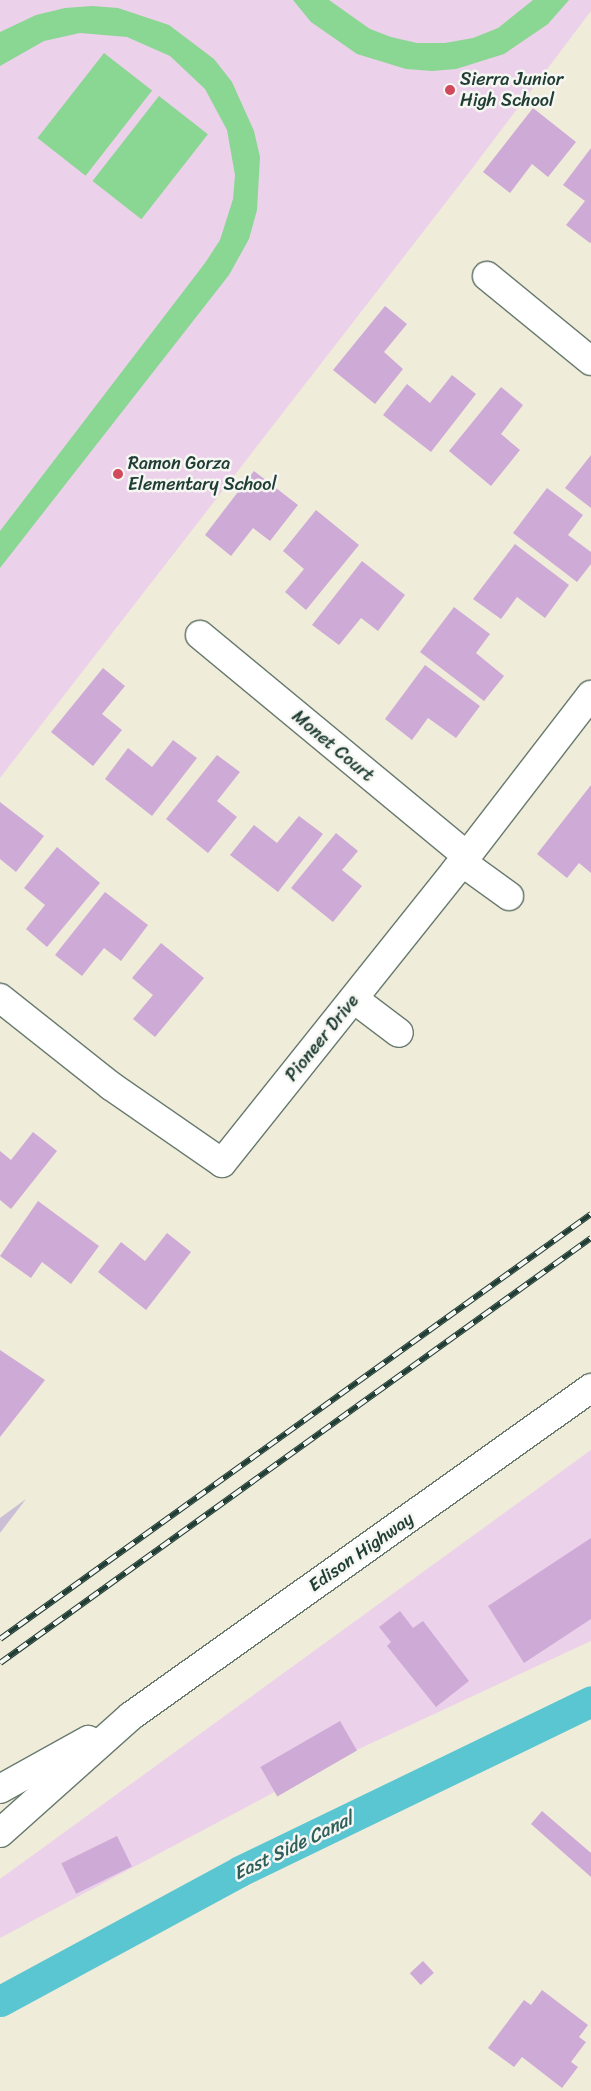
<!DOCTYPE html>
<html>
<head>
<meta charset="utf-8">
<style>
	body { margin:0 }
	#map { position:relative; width:591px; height:2091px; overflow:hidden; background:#f0ecda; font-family:Sriracha,sans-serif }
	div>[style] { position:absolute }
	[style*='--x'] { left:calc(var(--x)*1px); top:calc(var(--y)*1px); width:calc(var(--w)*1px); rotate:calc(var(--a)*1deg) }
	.built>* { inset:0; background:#ecd1ea }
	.industrial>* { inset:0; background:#cbbfd5 }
	.green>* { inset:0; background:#8ad693; transform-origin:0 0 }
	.canal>* { height:31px; margin:-15.5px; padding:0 15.5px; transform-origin:15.5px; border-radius:15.5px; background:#5ac6d1 }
	.building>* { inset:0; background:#ceaad7; transform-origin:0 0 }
	.roads { filter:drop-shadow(1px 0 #687a6e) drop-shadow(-1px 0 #687a6e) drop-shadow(0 1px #687a6e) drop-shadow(0 -1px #687a6e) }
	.minor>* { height:28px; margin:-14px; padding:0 14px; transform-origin:14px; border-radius:14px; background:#fff }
	.major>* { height:28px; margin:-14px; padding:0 14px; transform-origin:14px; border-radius:14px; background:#fff }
	.rail>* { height:5.5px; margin-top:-2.75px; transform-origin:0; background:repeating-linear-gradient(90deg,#f6f6f2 0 11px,#1f3d34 0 22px); box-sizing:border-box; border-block:1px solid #1f3d34 }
	.dots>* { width:14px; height:14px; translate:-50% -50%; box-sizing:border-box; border:2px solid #f6f6f2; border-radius:50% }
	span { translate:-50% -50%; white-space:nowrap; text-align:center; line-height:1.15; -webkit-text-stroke:5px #f6f6f2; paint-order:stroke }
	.poi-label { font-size:18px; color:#1f3d34 }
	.left { translate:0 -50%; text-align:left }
	.street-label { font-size:18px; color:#1f3d34 }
	.water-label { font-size:19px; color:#2e5f5b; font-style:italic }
</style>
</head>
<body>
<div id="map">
	<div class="built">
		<i style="clip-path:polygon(0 0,591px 0,591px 11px,471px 170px,0 778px)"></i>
		<i style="clip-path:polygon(591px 1450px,591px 1641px,333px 1761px,0 1938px,0 1879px)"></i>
	</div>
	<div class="industrial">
		<i style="clip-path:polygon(26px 1499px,0 1533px,0 1518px)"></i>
	</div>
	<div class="green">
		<i style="clip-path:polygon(293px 0,329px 0,370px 29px,391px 37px,417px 43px,445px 43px,473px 38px,498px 28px,533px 0,569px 0,548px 24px,504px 54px,456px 69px,432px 71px,406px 69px,357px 54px,311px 22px)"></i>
		<i style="clip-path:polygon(92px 6px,118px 8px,169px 25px,214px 59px,232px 82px,254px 131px,260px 157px,257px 210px,249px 239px,229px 275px,0 568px,0 531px,205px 263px,220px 240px,233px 199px,235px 175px,227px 130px,205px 89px,170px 56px,127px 37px,80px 33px,44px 41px,0 66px,0 32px,36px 15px,65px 8px)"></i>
		<i style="left:104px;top:53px;width:61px;height:108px;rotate:38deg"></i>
		<i style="left:159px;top:96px;width:62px;height:108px;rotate:38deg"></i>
	</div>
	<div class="canal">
		<i style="--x:0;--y:2001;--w:273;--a:-28.4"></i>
		<i style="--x:240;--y:1871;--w:390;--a:-25.8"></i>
	</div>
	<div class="building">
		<i style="clip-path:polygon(533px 108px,576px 142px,548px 177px,532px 164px,510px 193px,483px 172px)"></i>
		<i style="clip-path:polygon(591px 148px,591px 242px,590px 243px,566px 225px,585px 201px,563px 185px)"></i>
		<i style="clip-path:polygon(385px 306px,407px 324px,384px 352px,403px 369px,375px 404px,333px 370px)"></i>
		<i style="clip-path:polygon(452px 375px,476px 394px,431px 452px,383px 415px,407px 384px,430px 403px)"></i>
		<i style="clip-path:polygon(501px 387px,523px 405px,501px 434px,520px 450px,491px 486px,449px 451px)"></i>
		<i style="clip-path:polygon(591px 455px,591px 508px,565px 488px)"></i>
		<i style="clip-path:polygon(254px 471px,298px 505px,270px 541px,253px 528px,231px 556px,205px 535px)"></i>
		<i style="clip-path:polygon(547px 488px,583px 515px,568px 535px,591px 552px,591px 564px,577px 582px,513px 533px)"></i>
		<i style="clip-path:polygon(316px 510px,359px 545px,306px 610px,285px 592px,304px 569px,283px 551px)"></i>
		<i style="clip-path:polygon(515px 544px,569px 585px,545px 618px,517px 597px,501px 619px,473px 599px)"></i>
		<i style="clip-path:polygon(362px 561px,405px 595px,378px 631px,361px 618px,339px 645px,312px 625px)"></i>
		<i style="clip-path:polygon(454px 607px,490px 634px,476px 653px,504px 676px,484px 701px,420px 652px)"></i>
		<i style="clip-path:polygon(425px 665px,480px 706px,456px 738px,428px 718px,412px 740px,385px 719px)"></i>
		<i style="clip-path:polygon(103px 668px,125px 686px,102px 714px,122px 730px,93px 766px,51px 732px)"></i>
		<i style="clip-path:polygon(173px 740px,197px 758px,152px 816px,105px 779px,128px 748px,152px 767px)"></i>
		<i style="clip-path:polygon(217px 755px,240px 772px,217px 801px,237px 817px,208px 853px,166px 819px)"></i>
		<i style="clip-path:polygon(591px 785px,591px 873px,579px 863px,567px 878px,537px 854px)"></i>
		<i style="clip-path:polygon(0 802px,44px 836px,16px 872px,0 859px)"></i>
		<i style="clip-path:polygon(299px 816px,323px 834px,278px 892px,230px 855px,254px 825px,277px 843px)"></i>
		<i style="clip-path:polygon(336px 833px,358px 851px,342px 870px,362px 886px,333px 922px,291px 888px)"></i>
		<i style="clip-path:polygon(57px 847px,100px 883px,47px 947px,26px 929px,45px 905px,24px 888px)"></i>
		<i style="clip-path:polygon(105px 892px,148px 925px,121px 961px,104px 948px,82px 976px,55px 955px)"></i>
		<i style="clip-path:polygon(161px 943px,204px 978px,155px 1037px,133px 1019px,153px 995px,132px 978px)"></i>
		<i style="clip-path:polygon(33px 1132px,57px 1151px,11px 1209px,0 1200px,0 1151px,11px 1160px)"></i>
		<i style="clip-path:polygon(38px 1201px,99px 1246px,71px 1284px,42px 1262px,31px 1278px,0 1256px)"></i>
		<i style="clip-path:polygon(167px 1233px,191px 1252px,146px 1310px,98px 1272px,121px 1242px,145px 1261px)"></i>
		<i style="clip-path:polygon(0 1350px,45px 1380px,0 1437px)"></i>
		<i style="clip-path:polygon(591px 1538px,591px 1619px,524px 1663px,488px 1606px)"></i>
		<i style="clip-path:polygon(400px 1611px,413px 1628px,423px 1621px,469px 1681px,436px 1707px,387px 1646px,391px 1642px,379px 1627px)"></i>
		<i style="left:340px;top:1721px;width:34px;height:92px;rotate:60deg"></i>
		<i style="clip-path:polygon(542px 1811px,591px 1853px,591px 1877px,531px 1824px)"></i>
		<i style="left:117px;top:1836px;width:34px;height:62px;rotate:64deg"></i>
		<i style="left:423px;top:1961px;width:16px;height:18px;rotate:47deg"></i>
		<i style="clip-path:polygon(542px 1990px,588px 2025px,579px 2037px,586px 2042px,571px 2062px,578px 2067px,562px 2088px,522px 2057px,514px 2067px,488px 2048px,524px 2000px,531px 2005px)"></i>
	</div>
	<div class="roads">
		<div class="minor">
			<i style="--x:487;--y:276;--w:134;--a:39.3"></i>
			<i style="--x:200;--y:635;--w:347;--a:39.6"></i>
			<i style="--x:462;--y:862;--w:58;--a:35.9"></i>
			<i style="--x:0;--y:998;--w:142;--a:38.4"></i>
			<i style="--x:111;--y:1086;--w:135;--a:34.7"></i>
			<i style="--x:222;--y:1163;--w:375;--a:-51.4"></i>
			<i style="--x:456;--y:870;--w:221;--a:-52.4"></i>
			<i style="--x:354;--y:999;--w:56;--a:37.1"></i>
		</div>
		<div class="major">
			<i style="--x:0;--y:1789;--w:101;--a:-29.1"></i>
			<i style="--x:0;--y:1833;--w:176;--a:-41.8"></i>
			<i style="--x:131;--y:1716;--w:565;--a:-35.49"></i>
		</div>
	</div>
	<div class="rail">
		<i style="--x:0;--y:1639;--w:728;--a:-35.72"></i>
		<i style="--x:0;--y:1663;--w:728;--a:-35.72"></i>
	</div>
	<div class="dots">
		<i style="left:450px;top:90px;background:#d1495b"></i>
		<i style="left:118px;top:474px;background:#d1495b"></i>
	</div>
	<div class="poi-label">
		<span class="left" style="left:460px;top:90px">Sierra Junior<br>High School</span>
		<span class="left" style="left:128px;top:474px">Ramon Gorza<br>Elementary School</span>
	</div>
	<div class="street-label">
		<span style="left:333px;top:746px;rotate:40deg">Monet Court</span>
		<span style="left:322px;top:1038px;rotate:-51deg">Pioneer Drive</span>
		<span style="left:361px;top:1552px;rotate:-35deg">Edison Highway</span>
	</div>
	<div class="water-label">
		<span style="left:293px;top:1846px;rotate:-26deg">East Side Canal</span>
	</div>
</div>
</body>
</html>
